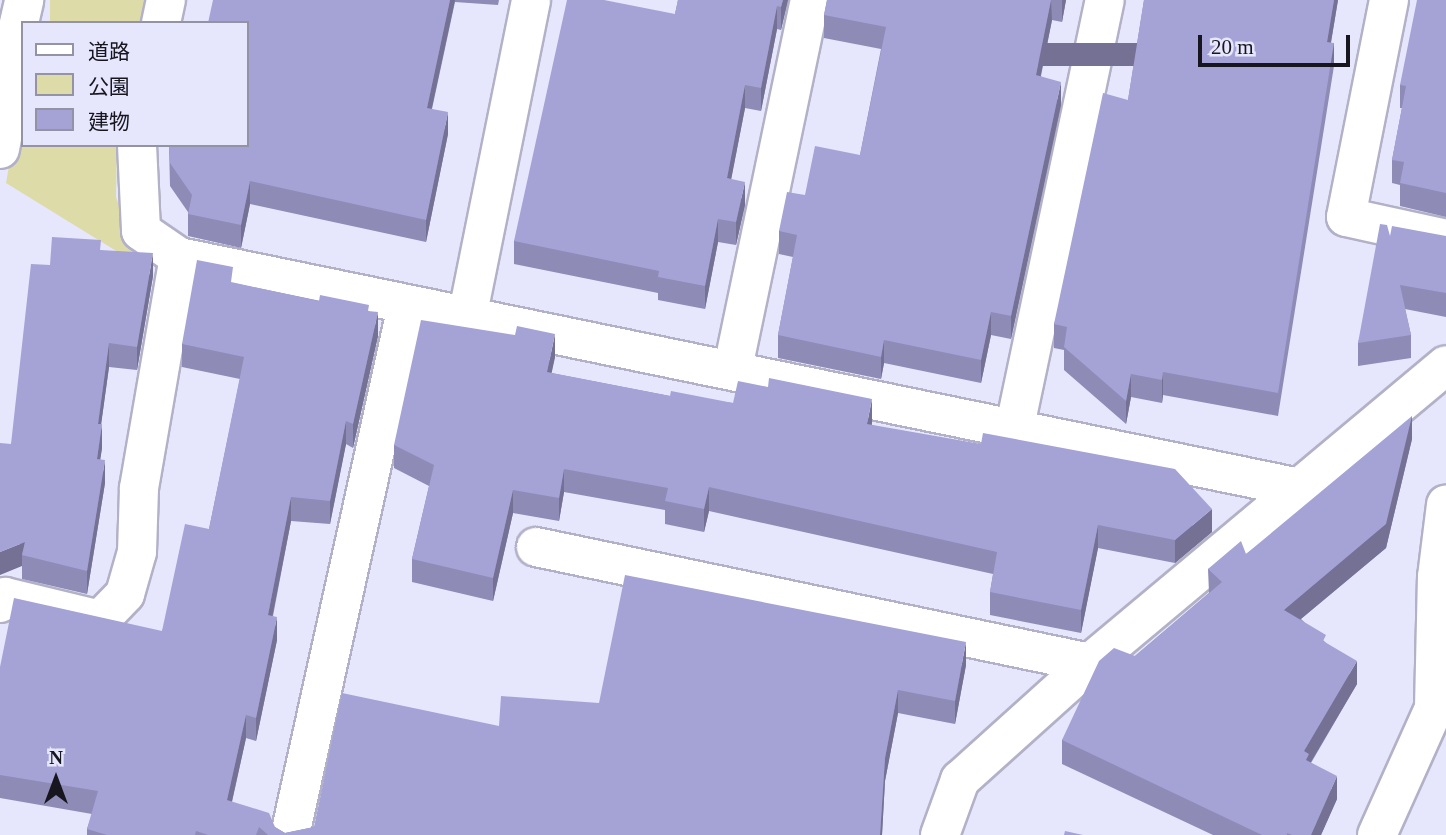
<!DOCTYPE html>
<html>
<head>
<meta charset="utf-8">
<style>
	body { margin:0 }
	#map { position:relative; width:1446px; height:835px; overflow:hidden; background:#e6e6fd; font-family:"Times New Roman","Noto Sans JP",serif }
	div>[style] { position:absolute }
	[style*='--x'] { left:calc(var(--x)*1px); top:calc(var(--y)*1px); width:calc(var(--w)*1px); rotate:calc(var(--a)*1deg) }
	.green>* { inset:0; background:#dddca8; transform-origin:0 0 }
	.roads { filter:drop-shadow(2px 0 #b2b1c7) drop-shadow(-2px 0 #b2b1c7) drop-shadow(0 2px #b2b1c7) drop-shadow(0 -2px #b2b1c7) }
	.minor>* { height:38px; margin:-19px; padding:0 19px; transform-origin:19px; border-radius:19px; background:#fff }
	.major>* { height:38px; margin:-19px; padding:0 19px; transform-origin:19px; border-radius:19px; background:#fff }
	.wall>* { inset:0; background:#8e8bb7 }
	.shaded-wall>* { inset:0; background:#747195; transform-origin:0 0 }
	.building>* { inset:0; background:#a5a2d5 }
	span { translate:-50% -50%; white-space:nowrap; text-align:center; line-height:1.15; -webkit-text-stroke:5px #e6e6fd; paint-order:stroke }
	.legend { position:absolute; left:21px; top:21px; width:228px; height:126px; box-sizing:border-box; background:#e6e6fd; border:2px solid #9393a4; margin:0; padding:9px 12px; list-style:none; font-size:21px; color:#17161e }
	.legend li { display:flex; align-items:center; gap:14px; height:35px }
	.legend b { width:35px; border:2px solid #9393a4 }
	.north { position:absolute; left:21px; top:744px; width:70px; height:70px; -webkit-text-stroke:5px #e6e6fd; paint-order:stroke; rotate:0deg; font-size:19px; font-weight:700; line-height:28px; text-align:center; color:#17161e }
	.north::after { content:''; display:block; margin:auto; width:24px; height:32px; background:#17161e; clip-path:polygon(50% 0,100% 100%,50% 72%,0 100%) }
	.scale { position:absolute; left:1198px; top:35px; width:152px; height:32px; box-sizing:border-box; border:4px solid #17161e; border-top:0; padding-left:9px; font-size:21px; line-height:24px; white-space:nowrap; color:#17161e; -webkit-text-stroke:5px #e6e6fd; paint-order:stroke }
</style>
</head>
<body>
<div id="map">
	<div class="green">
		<i style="left:50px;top:0;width:94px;height:24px"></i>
		<i style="clip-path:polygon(23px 88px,23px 145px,117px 145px,116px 197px,139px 265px,6px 183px)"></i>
	</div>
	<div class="roads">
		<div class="minor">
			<i style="--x:1389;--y:0;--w:221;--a:101.2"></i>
			<i style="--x:1346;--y:217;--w:102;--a:12.4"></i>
			<i style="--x:161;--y:23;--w:24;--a:-78"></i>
			<i style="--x:137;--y:145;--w:86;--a:87.3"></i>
			<i style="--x:141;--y:231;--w:46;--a:34.4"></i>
			<i style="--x:179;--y:257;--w:1144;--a:11.65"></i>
			<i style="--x:0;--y:149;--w:96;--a:-79.2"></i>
			<i style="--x:18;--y:55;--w:19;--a:-96"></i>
			<i style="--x:16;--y:36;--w:37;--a:-77"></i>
			<i style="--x:468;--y:313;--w:319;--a:-78.6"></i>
			<i style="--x:733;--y:368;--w:376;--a:-78.2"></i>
			<i style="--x:1015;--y:426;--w:435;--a:-78.1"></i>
			<i style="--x:536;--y:547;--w:566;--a:11.83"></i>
			<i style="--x:0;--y:603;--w:8;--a:-50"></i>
			<i style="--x:5;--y:597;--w:98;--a:13.6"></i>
			<i style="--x:100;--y:620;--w:36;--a:-46"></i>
			<i style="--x:125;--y:594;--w:44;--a:-74.1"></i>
			<i style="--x:137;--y:552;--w:64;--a:-88.2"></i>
			<i style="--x:139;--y:488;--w:234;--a:-80.2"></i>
			<i style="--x:290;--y:835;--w:542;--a:-77.53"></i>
			<i style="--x:940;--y:835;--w:59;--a:-70"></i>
			<i style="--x:960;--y:780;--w:175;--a:-42"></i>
			<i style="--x:1090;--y:663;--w:464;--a:-39.9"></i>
		</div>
		<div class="major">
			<i style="--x:1377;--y:835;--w:139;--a:-65.8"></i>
			<i style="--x:1434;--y:708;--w:131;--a:-88.7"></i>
			<i style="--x:1437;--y:577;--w:73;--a:-82.9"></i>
		</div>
	</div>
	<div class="wall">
		<i style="clip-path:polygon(213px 0,499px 0,498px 5px,455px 2px,432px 109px,448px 134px,426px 242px,250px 204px,241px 248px,188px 236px,188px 212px,170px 186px,169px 145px,247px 145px)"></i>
		<i style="clip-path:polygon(678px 0,788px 0,781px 30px,777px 29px,761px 111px,745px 108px,731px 179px,745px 205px,736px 245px,718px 242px,705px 309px,658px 300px,658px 293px,514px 264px,514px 241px,675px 14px)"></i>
		<i style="clip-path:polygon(827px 0,1066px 0,1062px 22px,1052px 20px,1041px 76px,1061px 105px,1011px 339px,991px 335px,981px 383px,884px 363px,881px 379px,778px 358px,778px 335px,793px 257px,779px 254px,779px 231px,805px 195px,860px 155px,881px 49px,824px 38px,824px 15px)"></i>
		<i style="clip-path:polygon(1144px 0,1338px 0,1331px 43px,1334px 66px,1278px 416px,1163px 395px,1162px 403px,1131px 397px,1126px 424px,1064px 370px,1064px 350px,1054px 348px,1054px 324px,1128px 100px)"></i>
		<i style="clip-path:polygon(1446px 0,1446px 217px,1400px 206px,1400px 185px,1392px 183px,1392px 160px,1402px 108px,1400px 108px,1400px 85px)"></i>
		<i style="clip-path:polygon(1390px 236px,1446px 236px,1446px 317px,1405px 309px,1411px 335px,1411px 358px,1358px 366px,1358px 343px)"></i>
		<i style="clip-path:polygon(101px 250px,153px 276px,137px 370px,109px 367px,101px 424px,102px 448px,100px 459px,105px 483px,87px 594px,22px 579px,22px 566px,11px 444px)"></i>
		<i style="clip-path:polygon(233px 283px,369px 311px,378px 336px,353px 448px,346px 444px,330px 524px,291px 521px,273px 616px,277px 640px,256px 741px,246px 738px,232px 802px,285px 833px,314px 827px,499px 726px,599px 703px,966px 665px,955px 724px,898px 713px,885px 781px,882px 835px,87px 835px,87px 829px,92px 814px,0 798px,0 667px,162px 631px,209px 529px,240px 379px,182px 367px,182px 344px)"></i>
		<i style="clip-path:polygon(555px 357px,551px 373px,670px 396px,733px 403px,872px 422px,872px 425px,1212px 532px,1175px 563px,1098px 548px,1081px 633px,990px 615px,990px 592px,993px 574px,709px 511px,704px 532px,665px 524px,665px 510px,564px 492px,559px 521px,513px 513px,493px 601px,412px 582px,412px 559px,429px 486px,394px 468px,394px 445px)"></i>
		<i style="clip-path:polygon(1412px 439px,1386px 548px,1301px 619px,1326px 643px,1357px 684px,1311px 763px,1337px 799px,1321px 835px,1213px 835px,1062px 764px,1062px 740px,1135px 656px,1209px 593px,1208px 569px,1246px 554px)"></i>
	</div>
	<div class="shaded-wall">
		<i style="clip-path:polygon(450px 0,455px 0,427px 130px,427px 108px)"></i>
		<i style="clip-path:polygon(783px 0,788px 0,781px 30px,781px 7px)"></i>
		<i style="clip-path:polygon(1051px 0,1052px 20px,1036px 98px,1036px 75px)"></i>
		<i style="clip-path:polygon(1062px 0,1066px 0,1062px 22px)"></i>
		<i style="clip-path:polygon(1334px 0,1338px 0,1327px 65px,1327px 42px)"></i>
		<i style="clip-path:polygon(777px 6px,777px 29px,761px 111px,761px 88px)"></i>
		<i style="left:1334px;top:43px;width:23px;height:354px;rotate:90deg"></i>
		<i style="clip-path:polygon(1061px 82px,1061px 105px,1011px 339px,1011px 316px)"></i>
		<i style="clip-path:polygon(745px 85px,745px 108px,727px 201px,727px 178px)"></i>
		<i style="clip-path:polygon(448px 112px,448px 134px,426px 242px,426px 220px)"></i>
		<i style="clip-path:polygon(250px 181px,250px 204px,241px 248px,241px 225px)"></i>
		<i style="clip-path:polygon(745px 182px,745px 205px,736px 245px,736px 222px)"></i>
		<i style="clip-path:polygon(718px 219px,718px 242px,705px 309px,705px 286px)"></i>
		<i style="clip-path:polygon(153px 253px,153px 276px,137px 370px,137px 347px)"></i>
		<i style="clip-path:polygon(378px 312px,378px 336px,353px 448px,353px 424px)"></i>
		<i style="clip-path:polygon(991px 312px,991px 335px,981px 383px,981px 360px)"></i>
		<i style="clip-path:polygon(555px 334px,555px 357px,547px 395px,547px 372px)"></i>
		<i style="clip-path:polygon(884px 340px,884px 363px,881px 379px,881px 357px)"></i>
		<i style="clip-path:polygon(109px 343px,109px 367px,98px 447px,98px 424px)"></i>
		<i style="clip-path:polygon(1163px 372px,1163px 395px,1162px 403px,1162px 380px)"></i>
		<i style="clip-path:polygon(1131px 374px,1131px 397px,1126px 424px,1126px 401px)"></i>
		<i style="clip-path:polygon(872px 399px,872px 422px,867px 447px,867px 424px)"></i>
		<i style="clip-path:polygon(1412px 416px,1412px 439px,1386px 548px,1284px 633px,1284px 610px)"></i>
		<i style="clip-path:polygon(346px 421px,346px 444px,330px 524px,330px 501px)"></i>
		<i style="clip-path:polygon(102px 424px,102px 448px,97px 482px,97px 459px)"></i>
		<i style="clip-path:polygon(105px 460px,105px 483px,87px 594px,87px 571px)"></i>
		<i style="clip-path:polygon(564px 469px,564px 492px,559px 521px,559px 498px)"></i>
		<i style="clip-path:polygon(709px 487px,709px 511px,704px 532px,704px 509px)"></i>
		<i style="clip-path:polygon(513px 490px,513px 513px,493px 601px,493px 578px)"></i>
		<i style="clip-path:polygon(291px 497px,291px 521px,268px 638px,268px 615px)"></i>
		<i style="clip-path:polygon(1212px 509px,1212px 532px,1175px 563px,1175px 540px)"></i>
		<i style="clip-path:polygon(1098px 525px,1098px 548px,1081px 633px,1081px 610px)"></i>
		<i style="clip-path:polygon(25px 542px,22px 555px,22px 566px,0 575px,0 552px)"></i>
		<i style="clip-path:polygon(277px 617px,277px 640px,256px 741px,256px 718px)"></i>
		<i style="clip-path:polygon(966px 642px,966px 665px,955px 724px,955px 701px)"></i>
		<i style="clip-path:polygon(1357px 661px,1357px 684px,1309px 765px,1309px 777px,1304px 751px)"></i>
		<i style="clip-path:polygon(898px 690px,898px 713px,885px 781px,882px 835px,880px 835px,885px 758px)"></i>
		<i style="clip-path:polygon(246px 715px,246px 738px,227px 823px,227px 800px)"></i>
		<i style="clip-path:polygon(1337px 776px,1337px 799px,1321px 835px,1311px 835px)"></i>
	</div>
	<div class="building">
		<i style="clip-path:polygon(213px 0,450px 0,427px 108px,448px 112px,426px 220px,250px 181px,241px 225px,188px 214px,192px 195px,170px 163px,169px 145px,247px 145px,247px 23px,208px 23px)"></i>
		<i style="clip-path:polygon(567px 0,604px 0,675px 14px,678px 0,783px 0,781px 7px,777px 6px,761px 88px,745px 85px,727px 178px,745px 182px,736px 222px,718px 219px,705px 286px,658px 277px,659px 271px,514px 241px)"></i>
		<i style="clip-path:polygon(827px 0,1051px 0,1036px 75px,1061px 82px,1011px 316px,991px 312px,981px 360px,884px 340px,881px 357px,778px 335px,797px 235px,779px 231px,787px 192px,805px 195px,815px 146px,860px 155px,886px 27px,824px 15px)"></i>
		<i style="clip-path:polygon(1144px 0,1334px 0,1327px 42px,1334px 43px,1278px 393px,1163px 372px,1162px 380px,1131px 374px,1126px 401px,1064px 347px,1067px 327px,1054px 324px,1103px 93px,1128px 100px)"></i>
		<i style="clip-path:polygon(1417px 0,1446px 0,1446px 193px,1400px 183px,1404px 162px,1392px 160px,1406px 86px,1400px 85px)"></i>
		<i style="clip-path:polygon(1380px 224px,1387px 225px,1390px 236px,1392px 226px,1446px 236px,1446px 293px,1400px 285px,1411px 335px,1358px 343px)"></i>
		<i style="clip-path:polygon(52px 237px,101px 240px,100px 250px,153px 253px,137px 347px,109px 343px,98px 424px,102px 424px,97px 459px,105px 460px,87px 571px,22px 555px,25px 542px,0 552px,0 443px,11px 444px,31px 264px,50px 265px)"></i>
		<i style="clip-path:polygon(197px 260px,233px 267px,231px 282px,319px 301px,320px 295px,369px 305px,368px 311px,378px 312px,353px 424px,346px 421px,330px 501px,291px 497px,268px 615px,277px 617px,256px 718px,246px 715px,227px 800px,269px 813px,275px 827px,285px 833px,314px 827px,342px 693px,499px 726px,501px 696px,599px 703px,625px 575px,966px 642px,955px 701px,898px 690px,885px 758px,880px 835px,268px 835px,259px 827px,256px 835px,208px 835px,196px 831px,195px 835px,107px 835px,87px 829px,98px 791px,0 775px,0 667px,14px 598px,162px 631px,185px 524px,209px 529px,244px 357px,182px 344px)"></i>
		<i style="clip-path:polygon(421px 320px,515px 335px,517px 326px,555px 334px,547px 372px,670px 396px,671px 391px,733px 403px,738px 381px,768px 387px,769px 378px,872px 399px,867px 424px,981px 444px,983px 433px,1175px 469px,1212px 509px,1175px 540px,1098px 525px,1081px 610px,990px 592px,997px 552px,709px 487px,704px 509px,665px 501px,668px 488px,564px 469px,559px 498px,513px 490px,493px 578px,412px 559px,434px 465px,394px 445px)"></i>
		<i style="clip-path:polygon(1412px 416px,1386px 524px,1284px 610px,1326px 635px,1323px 641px,1357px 661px,1304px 751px,1309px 754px,1306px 760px,1337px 776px,1311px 835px,1292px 835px,1287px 833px,1287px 835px,1262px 835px,1062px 740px,1099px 661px,1114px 648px,1135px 656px,1222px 582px,1208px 569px,1241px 541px,1246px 554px)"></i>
		<i style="clip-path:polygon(1065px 831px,1083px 835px,1064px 835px)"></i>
	</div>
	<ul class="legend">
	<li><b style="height:9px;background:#fff"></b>道路</li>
	<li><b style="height:19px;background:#dddca8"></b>公園</li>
	<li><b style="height:19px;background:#a5a2d5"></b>建物</li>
	</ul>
	<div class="north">N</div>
	<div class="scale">20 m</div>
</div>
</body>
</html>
